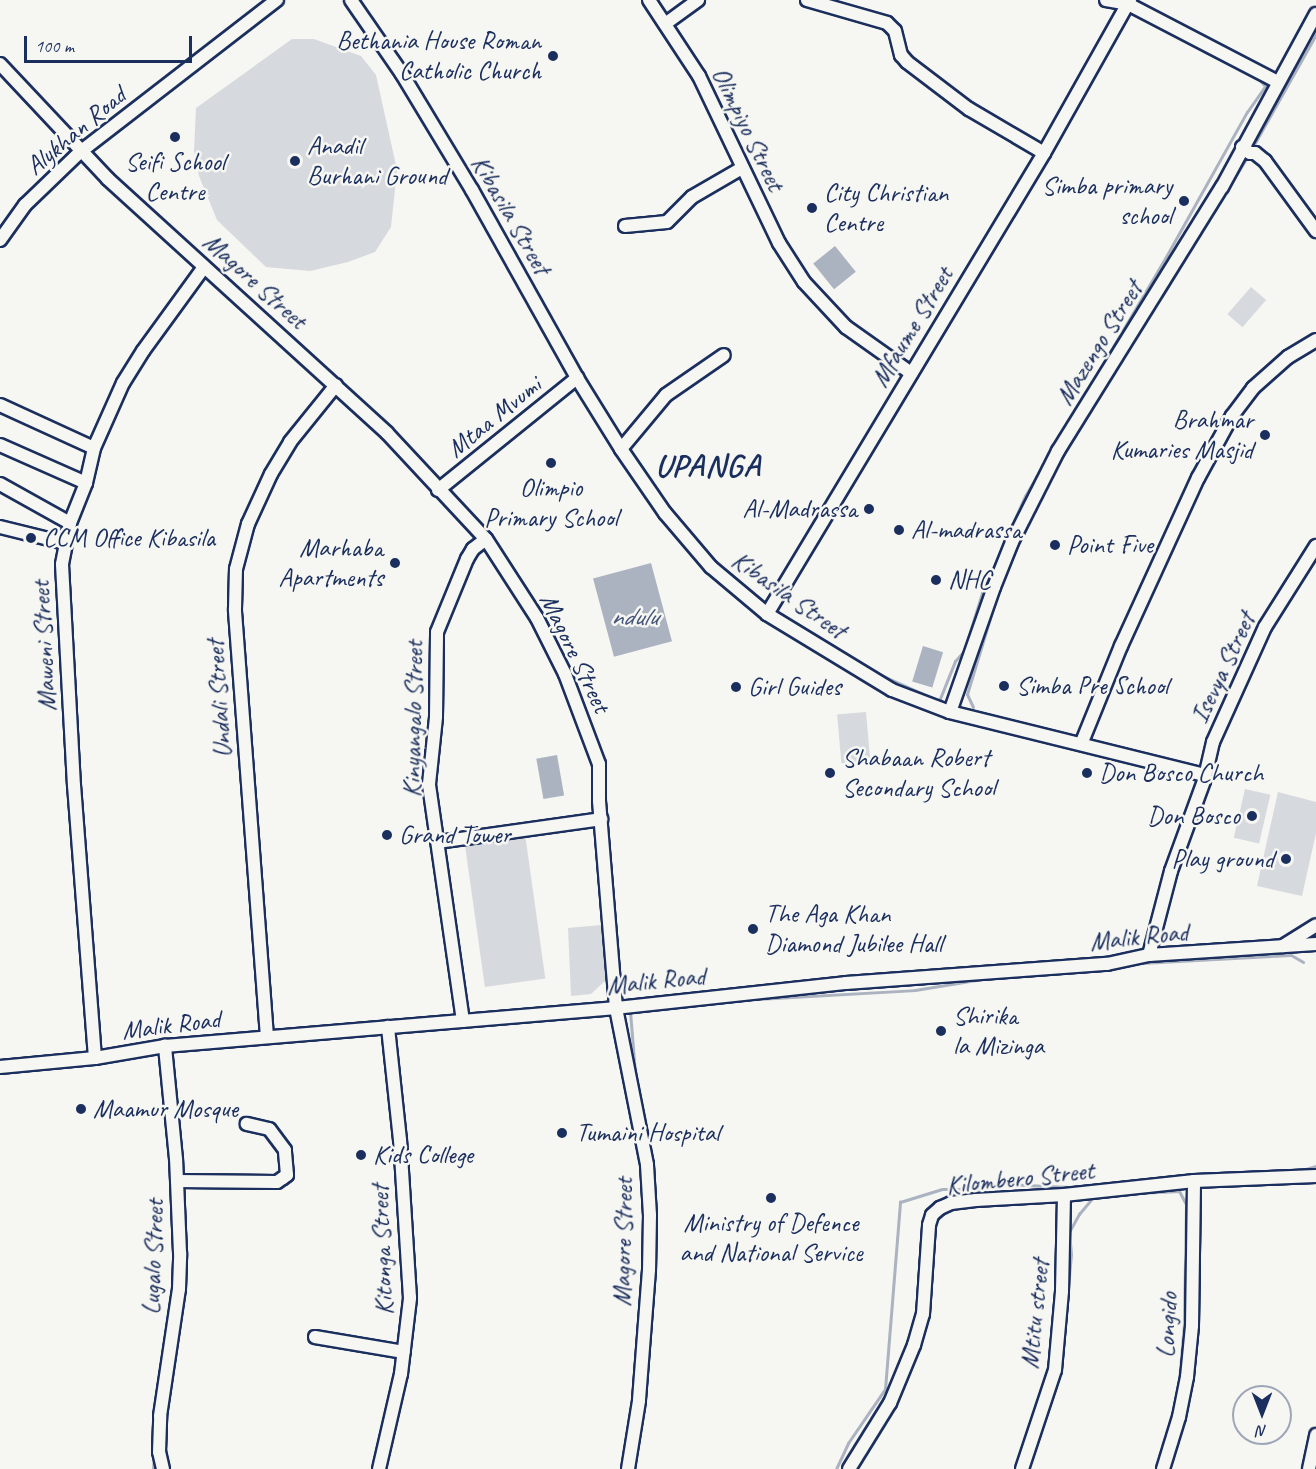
<!DOCTYPE html>
<html>
<head>
<meta charset="utf-8">
<style>
	body { margin:0 }
	#map { position:relative; width:1316px; height:1469px; overflow:hidden; background:#f6f6f2; font-family:Caveat,sans-serif }
	div>[style] { position:absolute }
	[style*='--x'] { left:calc(var(--x)*1px); top:calc(var(--y)*1px); width:calc(var(--w)*1px); rotate:calc(var(--a)*1deg) }
	.green>* { inset:0; background:#d6d9dd; transform-origin:0 0 }
	.water>* { inset:0; background:#abb2c0; transform-origin:0 0 }
	.stream>* { height:3px; margin:-1.5px; padding:0 1.5px; transform-origin:1.5px; border-radius:1.5px; background:#abb2c0 }
	.roads { filter:drop-shadow(2px 0 #1b2f5e) drop-shadow(-2px 0 #1b2f5e) drop-shadow(0 2px #1b2f5e) drop-shadow(0 -2px #1b2f5e) }
	.minor>* { height:12px; margin:-6px; padding:0 6px; transform-origin:6px; border-radius:6px; background:#f6f6f2 }
	.dots>* { width:16px; height:16px; translate:-50% -50%; box-sizing:border-box; border:3px solid #f6f6f2; border-radius:50% }
	span { translate:-50% -50%; white-space:nowrap; text-align:center; line-height:1.15; -webkit-text-stroke:5px #f6f6f2; paint-order:stroke }
	.poi-label { font-size:26px; color:#1b2f5e }
	.right { translate:-100% -50%; text-align:right }
	.left { translate:0 -50%; text-align:left }
	.street-label { font-size:26px; color:#1b2f5e }
	.water-label { font-size:27px; color:#46567b; font-style:italic }
	.district-label { font-size:32px; color:#1b2f5e; font-weight:700; letter-spacing:1.5px }
	.north { position:absolute; left:1232px; top:1385px; width:60px; height:60px; box-sizing:border-box; background:#f6f6f2; border:2px solid #9ea6b7; border-radius:50%; rotate:180deg; font-size:16px; font-weight:700; line-height:24px; text-align:center; color:#1b2f5e }
	.north::after { content:''; display:block; margin:auto; width:21px; height:27px; background:#1b2f5e; clip-path:polygon(50% 0,100% 100%,50% 72%,0 100%) }
	.scale { position:absolute; left:24px; top:36px; width:168px; height:27px; box-sizing:border-box; border:3px solid #1b2f5e; border-top:0; padding-left:8px; font-size:18px; line-height:21px; white-space:nowrap; color:#1b2f5e; -webkit-text-stroke:4px #f6f6f2; paint-order:stroke }
</style>
</head>
<body>
<div id="map">
	<div class="green">
		<i style="clip-path:polygon(292px 39px,314px 39px,361px 56px,376px 75px,397px 170px,391px 227px,375px 252px,348px 262px,310px 271px,266px 267px,217px 220px,199px 176px,194px 151px,196px 108px)"></i>
		<i style="left:1251px;top:287px;width:20px;height:36px;rotate:41deg"></i>
		<i style="left:866px;top:712px;width:49px;height:29px;rotate:85deg"></i>
		<i style="left:1245px;top:789px;width:26px;height:50px;rotate:13deg"></i>
		<i style="clip-path:polygon(1278px 792px,1316px 802px,1316px 833px,1302px 896px,1257px 886px)"></i>
		<i style="left:525px;top:834px;width:146px;height:61px;rotate:82deg"></i>
		<i style="clip-path:polygon(601px 925px,606px 980px,591px 994px,571px 996px,568px 928px)"></i>
	</div>
	<div class="water">
		<i style="left:835px;top:246px;width:33px;height:28px;rotate:51deg"></i>
		<i style="left:651px;top:563px;width:81px;height:60px;rotate:75deg"></i>
		<i style="left:923px;top:646px;width:21px;height:37px;rotate:17deg"></i>
		<i style="left:557px;top:755px;width:41px;height:21px;rotate:80deg"></i>
	</div>
	<div class="stream">
		<i style="--x:1205;--y:52;--w:17;--a:24"></i>
		<i style="--x:430;--y:108;--w:32;--a:60"></i>
		<i style="--x:1251;--y:150;--w:133;--a:-60.7"></i>
		<i style="--x:1231;--y:183;--w:32;--a:-58"></i>
		<i style="--x:529;--y:280;--w:152;--a:60.1"></i>
		<i style="--x:1162;--y:296;--w:81;--a:-58.7"></i>
		<i style="--x:1058;--y:464;--w:26;--a:-61"></i>
		<i style="--x:681;--y:523;--w:45;--a:48.6"></i>
		<i style="--x:1013;--y:556;--w:21;--a:-67"></i>
		<i style="--x:781;--y:614;--w:35;--a:33"></i>
		<i style="--x:872;--y:671;--w:73;--a:24.1"></i>
		<i style="--x:939;--y:701;--w:43;--a:-68.2"></i>
		<i style="--x:955;--y:661;--w:13;--a:-48"></i>
		<i style="--x:964;--y:651;--w:61;--a:-72.8"></i>
		<i style="--x:982;--y:593;--w:106;--a:-66.1"></i>
		<i style="--x:1025;--y:496;--w:272;--a:-59.5"></i>
		<i style="--x:1163;--y:262;--w:172;--a:-60.8"></i>
		<i style="--x:1247;--y:112;--w:32;--a:-55"></i>
		<i style="--x:1265;--y:86;--w:13;--a:-132"></i>
		<i style="--x:973;--y:707;--w:14;--a:-115"></i>
		<i style="--x:967;--y:694;--w:103;--a:-73.1"></i>
		<i style="--x:1141;--y:963;--w:150;--a:-3.1"></i>
		<i style="--x:1291;--y:955;--w:14;--a:30"></i>
		<i style="--x:756;--y:999;--w:159;--a:-3.2"></i>
		<i style="--x:915;--y:990;--w:68;--a:-9.3"></i>
		<i style="--x:630;--y:1011;--w:62;--a:85.4"></i>
		<i style="--x:167;--y:1132;--w:32;--a:85"></i>
		<i style="--x:1232;--y:1174;--w:70;--a:-3.3"></i>
		<i style="--x:1302;--y:1170;--w:15;--a:-16"></i>
		<i style="--x:1210;--y:1186;--w:41;--a:-2.8"></i>
		<i style="--x:1136;--y:1193;--w:43;--a:-2.7"></i>
		<i style="--x:1179;--y:1191;--w:15;--a:62"></i>
		<i style="--x:1186;--y:1204;--w:120;--a:91"></i>
		<i style="--x:1184;--y:1324;--w:68;--a:95"></i>
		<i style="--x:1055;--y:1304;--w:17;--a:-87"></i>
		<i style="--x:1064;--y:1334;--w:80;--a:-85"></i>
		<i style="--x:1071;--y:1254;--w:22;--a:-95"></i>
		<i style="--x:1069;--y:1232;--w:21;--a:-61"></i>
		<i style="--x:1079;--y:1214;--w:23;--a:-50"></i>
		<i style="--x:628;--y:1432;--w:23;--a:-80"></i>
		<i style="--x:153;--y:1469;--w:13;--a:-86"></i>
		<i style="--x:836;--y:1469;--w:29;--a:-65"></i>
		<i style="--x:848;--y:1443;--w:65;--a:-55.6"></i>
		<i style="--x:885;--y:1389;--w:188;--a:-85.4"></i>
		<i style="--x:900;--y:1202;--w:44;--a:-17.2"></i>
		<i style="--x:942;--y:1189;--w:32;--a:0"></i>
		<i style="--x:974;--y:1189;--w:30;--a:-9"></i>
		<i style="--x:1004;--y:1184;--w:65;--a:2.6"></i>
		<i style="--x:1069;--y:1187;--w:72;--a:-4.8"></i>
	</div>
	<div class="roads">
		<div class="minor">
			<i style="--x:351;--y:0;--w:90;--a:55.4"></i>
			<i style="--x:402;--y:74;--w:135;--a:58.9"></i>
			<i style="--x:472;--y:190;--w:215;--a:60.8"></i>
			<i style="--x:577;--y:378;--w:84;--a:58.2"></i>
			<i style="--x:621;--y:449;--w:78;--a:55.5"></i>
			<i style="--x:665;--y:513;--w:71;--a:49.6"></i>
			<i style="--x:711;--y:567;--w:73;--a:40"></i>
			<i style="--x:767;--y:614;--w:146;--a:31.3"></i>
			<i style="--x:892;--y:690;--w:62;--a:20.8"></i>
			<i style="--x:950;--y:712;--w:263;--a:13.9"></i>
			<i style="--x:649;--y:0;--w:91;--a:56.7"></i>
			<i style="--x:699;--y:76;--w:185;--a:64.4"></i>
			<i style="--x:779;--y:243;--w:46;--a:57.3"></i>
			<i style="--x:804;--y:282;--w:62;--a:47"></i>
			<i style="--x:846;--y:327;--w:80;--a:35.3"></i>
			<i style="--x:807;--y:0;--w:83;--a:16"></i>
			<i style="--x:887;--y:23;--w:11;--a:45"></i>
			<i style="--x:895;--y:31;--w:25;--a:76"></i>
			<i style="--x:901;--y:55;--w:9;--a:49"></i>
			<i style="--x:907;--y:62;--w:78;--a:37.2"></i>
			<i style="--x:969;--y:109;--w:87;--a:30.4"></i>
			<i style="--x:1106;--y:0;--w:22;--a:10"></i>
			<i style="--x:1128;--y:4;--w:169;--a:27.5"></i>
			<i style="--x:665;--y:24;--w:41;--a:-36"></i>
			<i style="--x:0;--y:64;--w:158;--a:46.8"></i>
			<i style="--x:108;--y:179;--w:377;--a:42.3"></i>
			<i style="--x:387;--y:433;--w:145;--a:47"></i>
			<i style="--x:486;--y:539;--w:94;--a:57.2"></i>
			<i style="--x:537;--y:618;--w:63;--a:63.4"></i>
			<i style="--x:565;--y:674;--w:96;--a:69.3"></i>
			<i style="--x:599;--y:764;--w:37;--a:90"></i>
			<i style="--x:599;--y:801;--w:208;--a:85.3"></i>
			<i style="--x:616;--y:1008;--w:160;--a:78.8"></i>
			<i style="--x:647;--y:1165;--w:50;--a:86.6"></i>
			<i style="--x:650;--y:1215;--w:55;--a:91"></i>
			<i style="--x:649;--y:1270;--w:131;--a:94.4"></i>
			<i style="--x:639;--y:1401;--w:69;--a:99.2"></i>
			<i style="--x:1242;--y:147;--w:10;--a:37"></i>
			<i style="--x:1250;--y:153;--w:5;--a:0"></i>
			<i style="--x:1255;--y:153;--w:13;--a:39"></i>
			<i style="--x:1265;--y:161;--w:87;--a:53.9"></i>
			<i style="--x:625;--y:226;--w:42;--a:-5.4"></i>
			<i style="--x:667;--y:222;--w:35;--a:-45"></i>
			<i style="--x:692;--y:197;--w:58;--a:-30.1"></i>
			<i style="--x:0;--y:240;--w:43;--a:-54.5"></i>
			<i style="--x:25;--y:205;--w:76;--a:-43.9"></i>
			<i style="--x:80;--y:152;--w:249;--a:-37.7"></i>
			<i style="--x:0;--y:405;--w:103;--a:24.6"></i>
			<i style="--x:0;--y:445;--w:94;--a:23.8"></i>
			<i style="--x:621;--y:449;--w:70;--a:-50.2"></i>
			<i style="--x:666;--y:395;--w:70;--a:-34.6"></i>
			<i style="--x:0;--y:484;--w:80;--a:29.1"></i>
			<i style="--x:438;--y:490;--w:179;--a:-38.9"></i>
			<i style="--x:0;--y:527;--w:67;--a:13.8"></i>
			<i style="--x:767;--y:614;--w:538;--a:-59"></i>
			<i style="--x:1044;--y:153;--w:176;--a:-60.7"></i>
			<i style="--x:950;--y:712;--w:133;--a:-70.6"></i>
			<i style="--x:994;--y:587;--w:48;--a:-68.2"></i>
			<i style="--x:1012;--y:542;--w:102;--a:-63.2"></i>
			<i style="--x:1058;--y:451;--w:311;--a:-58.2"></i>
			<i style="--x:1222;--y:187;--w:197;--a:-61.5"></i>
			<i style="--x:1082;--y:742;--w:104;--a:-67.9"></i>
			<i style="--x:1121;--y:646;--w:185;--a:-65.4"></i>
			<i style="--x:1198;--y:478;--w:71;--a:-61.3"></i>
			<i style="--x:1232;--y:416;--w:35;--a:-53"></i>
			<i style="--x:1253;--y:388;--w:47;--a:-41.5"></i>
			<i style="--x:1288;--y:357;--w:33;--a:-31"></i>
			<i style="--x:438;--y:842;--w:165;--a:-8"></i>
			<i style="--x:1283;--y:946;--w:39;--a:-32"></i>
			<i style="--x:1149;--y:955;--w:87;--a:-75.3"></i>
			<i style="--x:1171;--y:871;--w:96;--a:-69.9"></i>
			<i style="--x:1204;--y:781;--w:40;--a:-77"></i>
			<i style="--x:1213;--y:742;--w:126;--a:-65.7"></i>
			<i style="--x:1265;--y:627;--w:96;--a:-57.8"></i>
			<i style="--x:463;--y:1021;--w:239;--a:-98.2"></i>
			<i style="--x:429;--y:784;--w:67;--a:-84"></i>
			<i style="--x:436;--y:717;--w:85;--a:-89.3"></i>
			<i style="--x:437;--y:632;--w:79;--a:-67.7"></i>
			<i style="--x:467;--y:559;--w:12;--a:-59"></i>
			<i style="--x:473;--y:549;--w:16;--a:-38"></i>
			<i style="--x:267;--y:1037;--w:429;--a:-94.3"></i>
			<i style="--x:235;--y:609;--w:40;--a:-88.6"></i>
			<i style="--x:236;--y:569;--w:47;--a:-75.1"></i>
			<i style="--x:248;--y:524;--w:55;--a:-65.3"></i>
			<i style="--x:271;--y:474;--w:37;--a:-59"></i>
			<i style="--x:290;--y:442;--w:73;--a:-51.1"></i>
			<i style="--x:95;--y:1058;--w:273;--a:-94.4"></i>
			<i style="--x:74;--y:786;--w:222;--a:-93.1"></i>
			<i style="--x:62;--y:564;--w:42;--a:-79"></i>
			<i style="--x:70;--y:523;--w:43;--a:-68.2"></i>
			<i style="--x:86;--y:483;--w:36;--a:-77"></i>
			<i style="--x:94;--y:448;--w:71;--a:-66"></i>
			<i style="--x:123;--y:383;--w:38;--a:-58"></i>
			<i style="--x:143;--y:351;--w:104;--a:-54"></i>
			<i style="--x:0;--y:1067;--w:95;--a:-5.4"></i>
			<i style="--x:95;--y:1058;--w:71;--a:-9.7"></i>
			<i style="--x:165;--y:1046;--w:453;--a:-4.8"></i>
			<i style="--x:616;--y:1008;--w:231;--a:-6.2"></i>
			<i style="--x:846;--y:983;--w:262;--a:-4.2"></i>
			<i style="--x:1107;--y:964;--w:43;--a:-12.1"></i>
			<i style="--x:1149;--y:955;--w:167;--a:-3.8"></i>
			<i style="--x:177;--y:1181;--w:100;--a:0.6"></i>
			<i style="--x:277;--y:1182;--w:7;--a:-34"></i>
			<i style="--x:283;--y:1178;--w:5;--a:-37"></i>
			<i style="--x:287;--y:1175;--w:25;--a:-95"></i>
			<i style="--x:285;--y:1150;--w:26;--a:-127"></i>
			<i style="--x:269;--y:1129;--w:23;--a:-167"></i>
			<i style="--x:315;--y:1337;--w:90;--a:9.6"></i>
			<i style="--x:163;--y:1469;--w:17;--a:-103"></i>
			<i style="--x:159;--y:1452;--w:36;--a:-88"></i>
			<i style="--x:160;--y:1416;--w:128;--a:-81.5"></i>
			<i style="--x:179;--y:1289;--w:36;--a:-88"></i>
			<i style="--x:180;--y:1253;--w:94;--a:-92.4"></i>
			<i style="--x:176;--y:1159;--w:114;--a:-95.6"></i>
			<i style="--x:379;--y:1469;--w:98;--a:-77"></i>
			<i style="--x:401;--y:1374;--w:77;--a:-83.2"></i>
			<i style="--x:410;--y:1298;--w:158;--a:-93.6"></i>
			<i style="--x:400;--y:1140;--w:114;--a:-96.1"></i>
			<i style="--x:849;--y:1469;--w:78;--a:-58.2"></i>
			<i style="--x:890;--y:1403;--w:63;--a:-67.5"></i>
			<i style="--x:914;--y:1345;--w:32;--a:-74"></i>
			<i style="--x:923;--y:1314;--w:89;--a:-86.1"></i>
			<i style="--x:929;--y:1225;--w:10;--a:-73"></i>
			<i style="--x:932;--y:1215;--w:11;--a:-41"></i>
			<i style="--x:940;--y:1208;--w:12;--a:-24"></i>
			<i style="--x:951;--y:1203;--w:25;--a:-7"></i>
			<i style="--x:976;--y:1200;--w:88;--a:-3.3"></i>
			<i style="--x:1064;--y:1195;--w:131;--a:-6.1"></i>
			<i style="--x:1194;--y:1181;--w:122;--a:-2.3"></i>
			<i style="--x:1022;--y:1469;--w:104;--a:-71.6"></i>
			<i style="--x:1055;--y:1370;--w:79;--a:-84.9"></i>
			<i style="--x:1062;--y:1291;--w:96;--a:-88.8"></i>
			<i style="--x:1163;--y:1469;--w:54;--a:-72.9"></i>
			<i style="--x:1179;--y:1417;--w:41;--a:-78.7"></i>
			<i style="--x:1187;--y:1377;--w:51;--a:-84.4"></i>
			<i style="--x:1192;--y:1326;--w:145;--a:-89.2"></i>
			<i style="--x:1309;--y:1469;--w:35;--a:-78"></i>
		</div>
	</div>
	<div class="dots">
		<i style="left:553px;top:56px;background:#1b2f5e"></i>
		<i style="left:175px;top:137px;background:#1b2f5e"></i>
		<i style="left:295px;top:161px;background:#1b2f5e"></i>
		<i style="left:1184px;top:201px;background:#1b2f5e"></i>
		<i style="left:812px;top:208px;background:#1b2f5e"></i>
		<i style="left:1265px;top:435px;background:#1b2f5e"></i>
		<i style="left:551px;top:463px;background:#1b2f5e"></i>
		<i style="left:869px;top:509px;background:#1b2f5e"></i>
		<i style="left:899px;top:530px;background:#1b2f5e"></i>
		<i style="left:31px;top:538px;background:#1b2f5e"></i>
		<i style="left:1055px;top:545px;background:#1b2f5e"></i>
		<i style="left:395px;top:563px;background:#1b2f5e"></i>
		<i style="left:936px;top:580px;background:#1b2f5e"></i>
		<i style="left:1004px;top:686px;background:#1b2f5e"></i>
		<i style="left:736px;top:687px;background:#1b2f5e"></i>
		<i style="left:830px;top:773px;background:#1b2f5e"></i>
		<i style="left:1087px;top:773px;background:#1b2f5e"></i>
		<i style="left:1252px;top:816px;background:#1b2f5e"></i>
		<i style="left:387px;top:835px;background:#1b2f5e"></i>
		<i style="left:1286px;top:859px;background:#1b2f5e"></i>
		<i style="left:753px;top:929px;background:#1b2f5e"></i>
		<i style="left:941px;top:1031px;background:#1b2f5e"></i>
		<i style="left:81px;top:1109px;background:#1b2f5e"></i>
		<i style="left:562px;top:1133px;background:#1b2f5e"></i>
		<i style="left:361px;top:1155px;background:#1b2f5e"></i>
		<i style="left:771px;top:1198px;background:#1b2f5e"></i>
	</div>
	<div class="poi-label">
		<span class="right" style="left:541px;top:56px">Bethania House Roman<br>Catholic Church</span>
		<span class="left" style="left:307px;top:161px">Anadil<br>Burhani Ground</span>
		<span style="left:175px;top:177px">Seifi School<br>Centre</span>
		<span class="right" style="left:1172px;top:201px">Simba primary<br>school</span>
		<span class="left" style="left:824px;top:208px">City Christian<br>Centre</span>
		<span class="right" style="left:1253px;top:435px">Brahmar<br>Kumaries Masjid</span>
		<span style="left:551px;top:503px">Olimpio<br>Primary School</span>
		<span class="right" style="left:857px;top:509px">Al-Madrassa</span>
		<span class="left" style="left:911px;top:530px">Al-madrassa</span>
		<span class="left" style="left:43px;top:538px">CCM Office Kibasila</span>
		<span class="left" style="left:1067px;top:545px">Point Five</span>
		<span class="right" style="left:383px;top:563px">Marhaba<br>Apartments</span>
		<span class="left" style="left:948px;top:580px">NHC</span>
		<span class="left" style="left:1016px;top:686px">Simba Pre School</span>
		<span class="left" style="left:748px;top:687px">Girl Guides</span>
		<span class="left" style="left:842px;top:773px">Shabaan Robert<br>Secondary School</span>
		<span class="left" style="left:1099px;top:773px">Don Bosco Church</span>
		<span class="right" style="left:1240px;top:816px">Don Bosco</span>
		<span class="left" style="left:399px;top:835px">Grand Tower</span>
		<span class="right" style="left:1274px;top:859px">Play ground</span>
		<span class="left" style="left:765px;top:929px">The Aga Khan<br>Diamond Jubilee Hall</span>
		<span class="left" style="left:953px;top:1031px">Shirika<br>la Mizinga</span>
		<span class="left" style="left:93px;top:1109px">Maamur Mosque</span>
		<span class="left" style="left:576px;top:1133px">Tumaini Hospital</span>
		<span class="left" style="left:373px;top:1155px">Kids College</span>
		<span style="left:771px;top:1238px">Ministry of Defence<br>and National Service</span>
	</div>
	<div class="street-label">
		<span style="left:748px;top:129px;rotate:64deg">Olimpiyo Street</span>
		<span style="left:76px;top:131px;rotate:-40deg">Alykhan Road</span>
		<span style="left:511px;top:215px;rotate:60deg">Kibasila Street</span>
		<span style="left:255px;top:281px;rotate:42deg">Magore Street</span>
		<span style="left:912px;top:327px;rotate:-59deg">Mfaume Street</span>
		<span style="left:1099px;top:343px;rotate:-58deg">Mazengo Street</span>
		<span style="left:494px;top:417px;rotate:-39deg">Mtaa Mvumi</span>
		<span style="left:789px;top:595px;rotate:35deg">Kibasila Street</span>
		<span style="left:44px;top:646px;rotate:-93deg">Maweni Street</span>
		<span style="left:575px;top:653px;rotate:64deg">Magore Street</span>
		<span style="left:1223px;top:668px;rotate:-65deg">Isevya Street</span>
		<span style="left:219px;top:699px;rotate:-94deg">Undali Street</span>
		<span style="left:413px;top:719px;rotate:-89deg">Kinyangalo Street</span>
		<span style="left:1139px;top:937px;rotate:-6deg">Malik Road</span>
		<span style="left:656px;top:981px;rotate:-6deg">Malik Road</span>
		<span style="left:171px;top:1025px;rotate:-7deg">Malik Road</span>
		<span style="left:1020px;top:1178px;rotate:-6deg">Kilombero Street</span>
		<span style="left:623px;top:1242px;rotate:-89deg">Magore Street</span>
		<span style="left:382px;top:1250px;rotate:-92deg">Kitonga Street</span>
		<span style="left:153px;top:1257px;rotate:-88deg">Lugalo Street</span>
		<span style="left:1035px;top:1314px;rotate:-84deg">Mtitu street</span>
		<span style="left:1167px;top:1325px;rotate:-87deg">Longido</span>
	</div>
	<div class="water-label">
		<span style="left:634px;top:617px">ndulu</span>
	</div>
	<div class="district-label">
		<span style="left:708px;top:466px">UPANGA</span>
	</div>
	<div class="north">N</div>
	<div class="scale">100 m</div>
</div>
</body>
</html>
